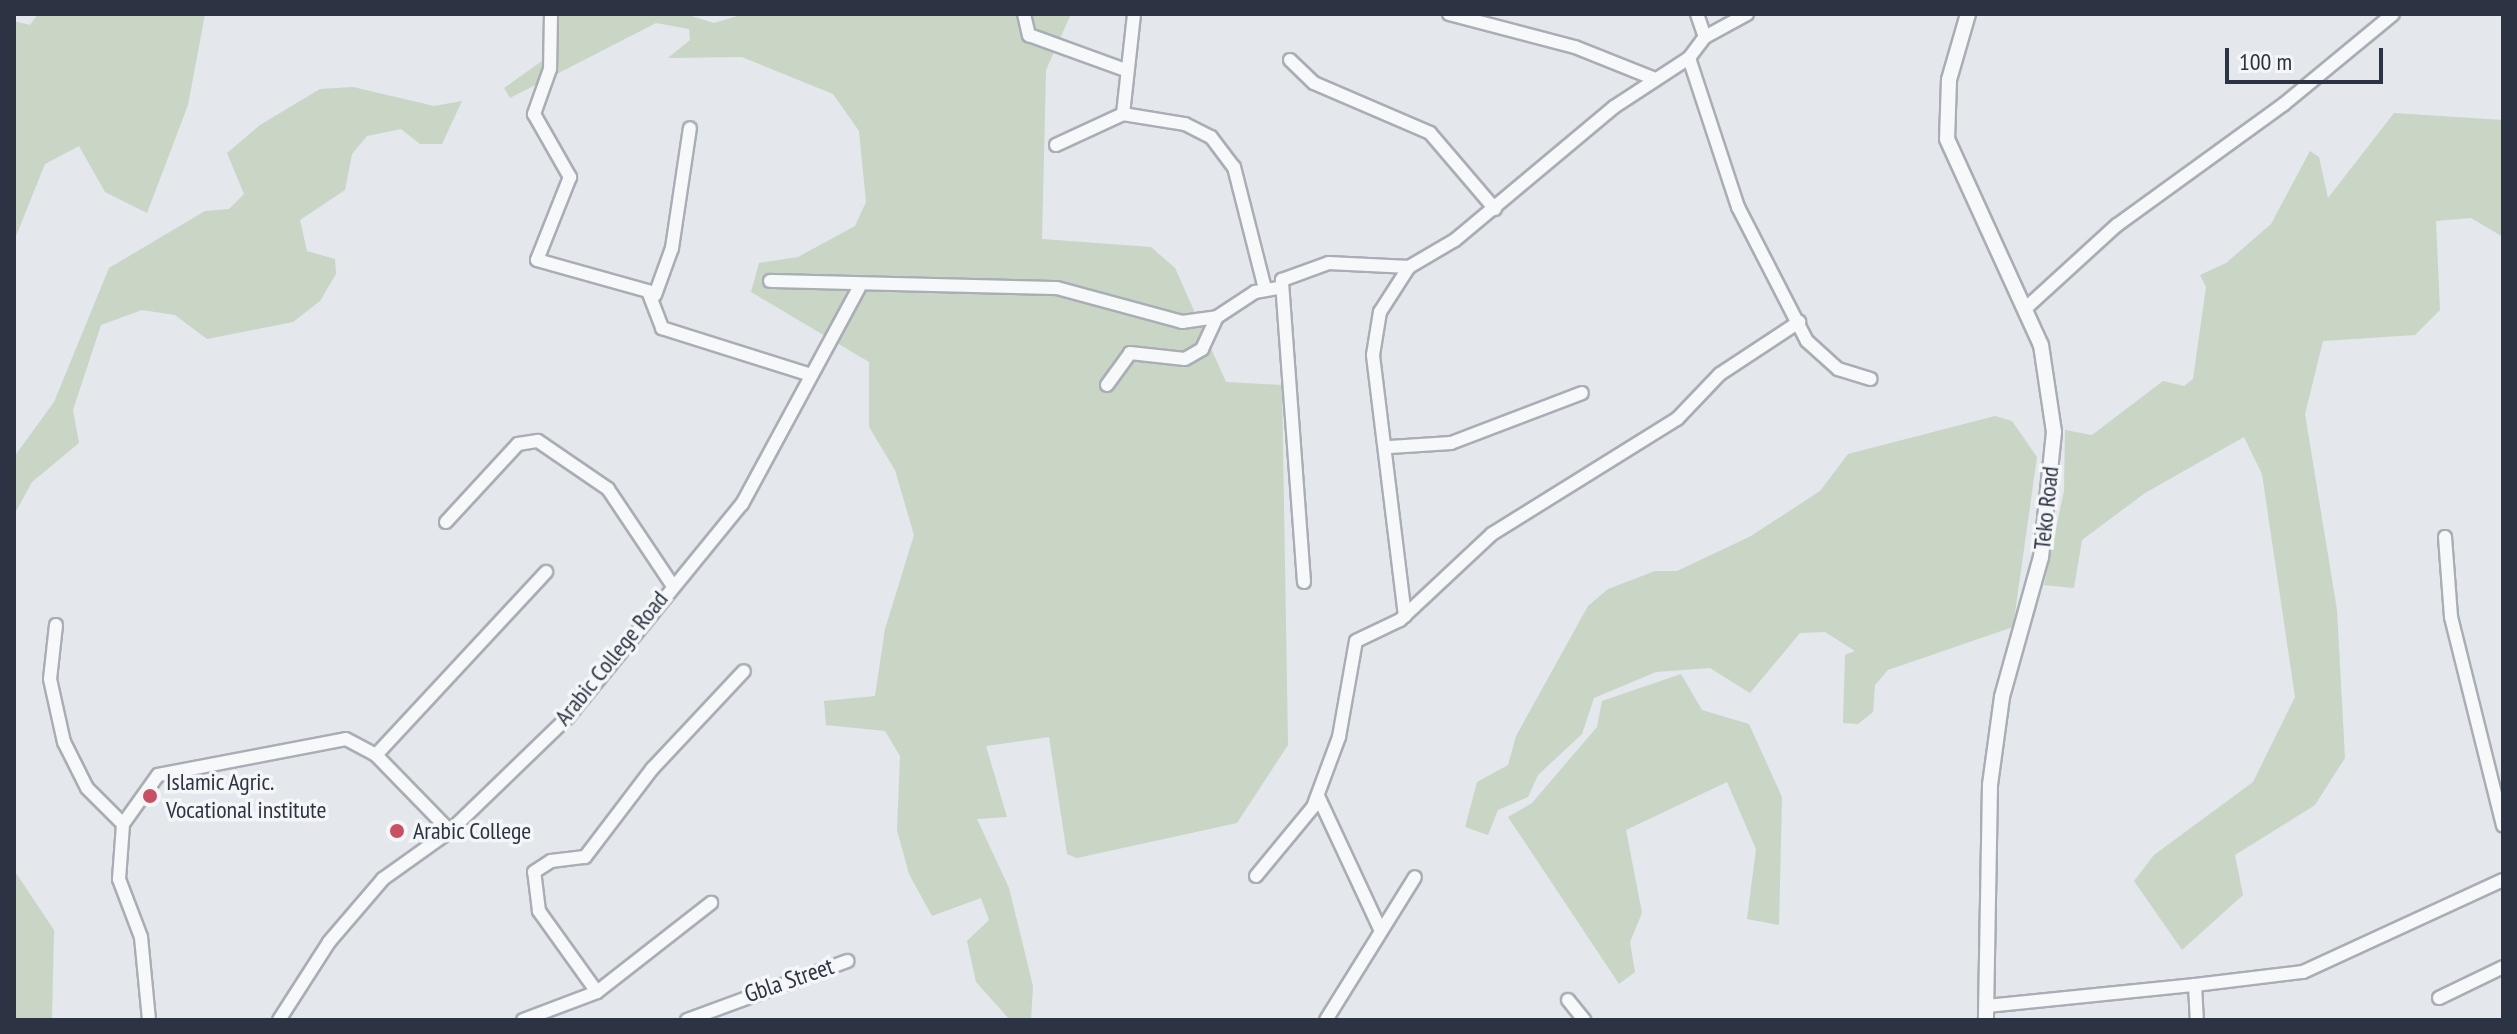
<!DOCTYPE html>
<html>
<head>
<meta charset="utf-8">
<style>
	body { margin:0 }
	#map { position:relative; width:2517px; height:1034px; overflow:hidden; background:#e4e7eb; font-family:"PT Sans Narrow",sans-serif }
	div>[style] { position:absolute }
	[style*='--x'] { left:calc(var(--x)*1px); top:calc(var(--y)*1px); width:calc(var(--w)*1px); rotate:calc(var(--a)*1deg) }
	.green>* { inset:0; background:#c9d5c5 }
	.roads { filter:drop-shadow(2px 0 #a9aeb5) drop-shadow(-2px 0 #a9aeb5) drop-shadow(0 2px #a9aeb5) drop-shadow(0 -2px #a9aeb5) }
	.minor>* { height:12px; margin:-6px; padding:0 6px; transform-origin:6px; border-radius:6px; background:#f7f8f9 }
	.tertiary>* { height:14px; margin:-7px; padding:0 7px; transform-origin:7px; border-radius:7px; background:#f7f8f9 }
	.dots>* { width:22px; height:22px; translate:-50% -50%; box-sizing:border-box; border:4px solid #f4f6f8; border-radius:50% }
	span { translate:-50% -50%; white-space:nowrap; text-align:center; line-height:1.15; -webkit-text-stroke:7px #f4f6f8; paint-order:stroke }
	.street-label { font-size:24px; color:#2c3443 }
	.poi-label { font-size:24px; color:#2c3443 }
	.left { translate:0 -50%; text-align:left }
	.frame { position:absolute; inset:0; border:16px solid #2c3443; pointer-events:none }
	.scale { position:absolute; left:2225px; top:48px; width:158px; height:36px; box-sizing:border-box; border:4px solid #2c3443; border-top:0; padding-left:10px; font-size:24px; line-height:28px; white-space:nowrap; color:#2c3443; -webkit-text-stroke:6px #f4f6f8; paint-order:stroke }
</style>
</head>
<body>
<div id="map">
	<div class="green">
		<i style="clip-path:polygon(38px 14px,205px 14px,188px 105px,147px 213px,105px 192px,79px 146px,45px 164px,14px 241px,14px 21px,30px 25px)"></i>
		<i style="clip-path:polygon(559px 14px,685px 14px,714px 23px,744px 14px,1071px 14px,1046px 70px,1042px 239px,1151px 247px,1175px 268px,1226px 382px,1282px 385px,1288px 745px,1237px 823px,1077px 858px,1067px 854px,1049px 737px,986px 746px,1007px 817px,977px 819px,1009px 888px,1033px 986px,1031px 1020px,1010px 1020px,976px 982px,967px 941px,989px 920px,981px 898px,932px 916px,909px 874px,897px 830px,900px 756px,885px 731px,826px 725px,824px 701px,875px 696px,885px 629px,914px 535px,895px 470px,869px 427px,869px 362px,751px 292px,759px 263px,798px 257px,855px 226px,866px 202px,859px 131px,833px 94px,742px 57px,668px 58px,690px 40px,689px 29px,656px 23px,510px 98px,504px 88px,553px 53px)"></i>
		<i style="clip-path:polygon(353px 87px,434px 106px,462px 101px,442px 144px,420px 144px,401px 129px,367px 136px,352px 154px,345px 190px,300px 220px,307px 251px,335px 259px,336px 274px,320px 301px,293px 322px,207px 339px,175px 315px,142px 310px,101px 325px,73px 410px,79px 443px,32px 482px,14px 515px,14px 457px,54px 402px,109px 268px,205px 211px,229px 209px,244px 194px,227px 153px,260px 125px,320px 89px)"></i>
		<i style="clip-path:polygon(2394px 113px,2503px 120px,2503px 237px,2471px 218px,2436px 221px,2440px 310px,2415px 335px,2323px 341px,2305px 414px,2337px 610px,2345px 758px,2315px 805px,2235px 855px,2243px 895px,2182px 950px,2134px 881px,2154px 855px,2253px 782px,2295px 697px,2262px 474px,2244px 437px,2145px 493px,2082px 540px,2074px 588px,2044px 585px,2064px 491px,2065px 430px,2092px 435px,2163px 381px,2184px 386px,2193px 379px,2206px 287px,2200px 275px,2226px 263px,2271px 224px,2310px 151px,2319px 157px,2328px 198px)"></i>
		<i style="clip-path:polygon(1995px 416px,2012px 421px,2037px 457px,2013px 627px,1888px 670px,1875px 685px,1873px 712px,1858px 724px,1843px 723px,1845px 655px,1855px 651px,1825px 632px,1800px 633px,1750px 693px,1710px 668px,1656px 672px,1594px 698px,1582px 734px,1538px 775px,1528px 797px,1498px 810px,1488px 835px,1465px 827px,1477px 782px,1508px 765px,1516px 736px,1588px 606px,1608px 589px,1655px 571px,1677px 571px,1751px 536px,1820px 491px,1848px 454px)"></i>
		<i style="clip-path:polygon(1681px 674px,1702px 710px,1749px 724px,1782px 797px,1779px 925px,1747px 919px,1756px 849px,1727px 782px,1626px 830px,1642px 913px,1630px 942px,1635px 972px,1619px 984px,1508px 817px,1532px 803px,1597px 727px,1602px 701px)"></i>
		<i style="clip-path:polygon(14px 870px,54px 930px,52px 1020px,14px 1020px)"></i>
	</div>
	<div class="roads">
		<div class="minor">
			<i style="--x:551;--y:14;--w:55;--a:91"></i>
			<i style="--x:550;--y:69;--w:48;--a:109.6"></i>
			<i style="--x:534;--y:114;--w:73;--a:60.3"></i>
			<i style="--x:570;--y:177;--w:89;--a:111.7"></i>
			<i style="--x:537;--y:260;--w:115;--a:15.6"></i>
			<i style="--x:648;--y:291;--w:40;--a:69"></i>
			<i style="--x:662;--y:328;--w:156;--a:17.5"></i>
			<i style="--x:1024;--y:14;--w:22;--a:77"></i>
			<i style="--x:1029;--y:35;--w:100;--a:19.9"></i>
			<i style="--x:1449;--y:14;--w:130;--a:14.7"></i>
			<i style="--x:1575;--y:47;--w:86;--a:21.8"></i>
			<i style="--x:1697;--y:14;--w:24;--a:71"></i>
			<i style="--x:1689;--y:58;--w:157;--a:71.8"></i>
			<i style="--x:1738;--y:207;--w:151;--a:62.8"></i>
			<i style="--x:1807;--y:341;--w:42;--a:42.1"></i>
			<i style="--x:1838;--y:369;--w:34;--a:17"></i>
			<i style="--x:1290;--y:60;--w:33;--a:44"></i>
			<i style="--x:1314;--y:83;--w:126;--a:23.3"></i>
			<i style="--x:1430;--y:133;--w:100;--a:49.5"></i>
			<i style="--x:1123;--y:114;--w:101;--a:-83.7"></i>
			<i style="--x:1056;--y:145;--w:74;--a:-24.8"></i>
			<i style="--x:1123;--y:114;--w:63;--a:9.2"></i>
			<i style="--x:1185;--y:124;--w:29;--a:27"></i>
			<i style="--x:1211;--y:137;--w:38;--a:53"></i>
			<i style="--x:1234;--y:167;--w:126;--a:75.7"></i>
			<i style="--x:770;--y:281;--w:287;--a:1.4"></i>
			<i style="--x:1057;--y:288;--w:130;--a:15.2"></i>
			<i style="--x:1182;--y:322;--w:35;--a:-8"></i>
			<i style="--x:1217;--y:317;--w:45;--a:-33.3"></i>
			<i style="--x:1255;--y:292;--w:27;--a:-10"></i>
			<i style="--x:655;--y:295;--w:50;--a:-70.1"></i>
			<i style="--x:672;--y:248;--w:121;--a:-81.5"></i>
			<i style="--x:2026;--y:308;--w:123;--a:-42.4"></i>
			<i style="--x:2117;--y:225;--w:206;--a:-35.9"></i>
			<i style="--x:2284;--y:104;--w:141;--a:-39.5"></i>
			<i style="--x:1107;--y:385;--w:39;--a:-54"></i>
			<i style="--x:1130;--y:353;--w:55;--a:6.2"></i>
			<i style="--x:1185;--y:359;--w:20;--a:-30"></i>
			<i style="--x:1202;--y:349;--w:35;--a:-65"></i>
			<i style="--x:1390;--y:447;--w:61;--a:-3.8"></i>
			<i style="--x:1451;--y:443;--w:140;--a:-20.9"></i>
			<i style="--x:446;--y:522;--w:106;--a:-47.3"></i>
			<i style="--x:518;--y:444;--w:20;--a:-9"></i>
			<i style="--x:538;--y:441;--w:85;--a:34.4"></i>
			<i style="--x:608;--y:489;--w:113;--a:56.2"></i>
			<i style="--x:2445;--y:537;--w:80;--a:85.7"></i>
			<i style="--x:2451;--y:617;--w:215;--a:76"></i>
			<i style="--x:1304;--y:582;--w:303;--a:-94.2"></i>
			<i style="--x:1282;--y:280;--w:50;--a:-19.9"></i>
			<i style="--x:1329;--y:263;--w:80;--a:2.9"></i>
			<i style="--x:1405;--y:616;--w:263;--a:-97"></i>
			<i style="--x:1373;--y:355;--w:44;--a:-80.8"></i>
			<i style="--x:1380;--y:312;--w:54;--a:-57.2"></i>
			<i style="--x:1409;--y:267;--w:53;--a:-30.4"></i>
			<i style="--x:1455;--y:240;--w:207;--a:-39.9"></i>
			<i style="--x:1614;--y:107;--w:90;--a:-33.2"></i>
			<i style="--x:1689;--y:58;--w:26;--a:-53"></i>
			<i style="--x:1705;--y:37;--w:48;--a:-28.7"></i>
			<i style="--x:56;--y:625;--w:54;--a:96.3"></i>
			<i style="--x:50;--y:679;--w:65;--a:77.5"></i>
			<i style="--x:64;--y:742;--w:51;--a:63.4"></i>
			<i style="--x:87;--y:788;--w:51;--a:45"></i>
			<i style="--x:376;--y:755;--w:250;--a:-47.1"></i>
			<i style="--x:1318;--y:796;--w:147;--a:65"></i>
			<i style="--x:1256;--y:876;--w:89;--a:-50.4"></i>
			<i style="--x:1313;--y:807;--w:75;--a:-69.6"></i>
			<i style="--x:1339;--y:737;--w:97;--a:-80"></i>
			<i style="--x:1356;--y:641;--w:49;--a:-25.5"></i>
			<i style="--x:1400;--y:620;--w:126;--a:-43.1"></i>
			<i style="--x:1492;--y:534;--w:218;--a:-31.9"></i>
			<i style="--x:1677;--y:419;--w:62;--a:-46.3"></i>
			<i style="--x:1720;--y:374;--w:95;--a:-33.4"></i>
			<i style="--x:2195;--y:985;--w:109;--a:-6.9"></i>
			<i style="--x:2303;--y:972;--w:220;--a:-24.7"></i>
			<i style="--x:597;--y:992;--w:100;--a:-125.6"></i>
			<i style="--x:539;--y:911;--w:39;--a:-97"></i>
			<i style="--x:534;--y:872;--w:20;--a:-33"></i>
			<i style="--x:551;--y:861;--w:34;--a:-7"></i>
			<i style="--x:585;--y:857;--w:111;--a:-52.7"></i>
			<i style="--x:652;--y:769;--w:134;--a:-46.8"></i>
			<i style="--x:2439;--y:998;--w:71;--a:-25.8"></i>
			<i style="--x:1568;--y:1000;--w:26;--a:51"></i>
			<i style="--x:1987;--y:1006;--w:209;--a:-5.8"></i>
			<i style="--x:2195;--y:985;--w:35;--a:87"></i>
			<i style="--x:149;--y:1020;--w:83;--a:-95.5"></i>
			<i style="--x:141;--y:937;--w:62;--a:-110.8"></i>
			<i style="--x:119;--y:879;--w:55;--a:-85.8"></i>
			<i style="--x:123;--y:824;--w:60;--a:-54.5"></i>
			<i style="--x:158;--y:775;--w:191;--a:-10.8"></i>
			<i style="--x:346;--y:739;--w:34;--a:28"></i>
			<i style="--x:376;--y:755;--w:106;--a:45.8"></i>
			<i style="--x:279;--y:1020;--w:93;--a:-57.3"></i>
			<i style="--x:329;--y:942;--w:83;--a:-49.4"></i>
			<i style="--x:383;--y:879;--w:82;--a:-35.6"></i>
			<i style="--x:450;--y:831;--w:164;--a:-44"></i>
			<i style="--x:568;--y:717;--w:275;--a:-50.8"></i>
			<i style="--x:742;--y:504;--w:246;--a:-61.6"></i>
			<i style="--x:523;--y:1020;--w:79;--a:-20.7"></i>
			<i style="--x:597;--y:992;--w:145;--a:-38"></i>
			<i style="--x:687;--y:1020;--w:171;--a:-20.2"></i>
			<i style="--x:1326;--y:1020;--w:168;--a:-58.1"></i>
		</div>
		<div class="tertiary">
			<i style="--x:1968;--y:14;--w:69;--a:106.1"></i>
			<i style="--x:1949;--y:80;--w:59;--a:91.9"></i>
			<i style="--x:1947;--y:139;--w:226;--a:65.5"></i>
			<i style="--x:2041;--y:345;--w:88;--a:81.5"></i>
			<i style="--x:2054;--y:432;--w:126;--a:95.9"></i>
			<i style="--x:2041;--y:557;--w:145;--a:105.6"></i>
			<i style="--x:2002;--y:697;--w:89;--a:97.8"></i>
			<i style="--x:1990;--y:785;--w:235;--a:91"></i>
		</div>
	</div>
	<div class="dots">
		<i style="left:150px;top:796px;background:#ca4f62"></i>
		<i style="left:397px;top:831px;background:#ca4f62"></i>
	</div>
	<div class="street-label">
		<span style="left:2046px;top:508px;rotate:-84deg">Teko Road</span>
		<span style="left:611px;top:658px;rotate:-51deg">Arabic College Road</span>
		<span style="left:789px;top:980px;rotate:-19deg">Gbla Street</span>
	</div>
	<div class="poi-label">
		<span class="left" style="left:166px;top:796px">Islamic Agric.<br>Vocational institute</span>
		<span class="left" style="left:413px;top:831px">Arabic College</span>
	</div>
	<div class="frame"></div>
	<div class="scale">100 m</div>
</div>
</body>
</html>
